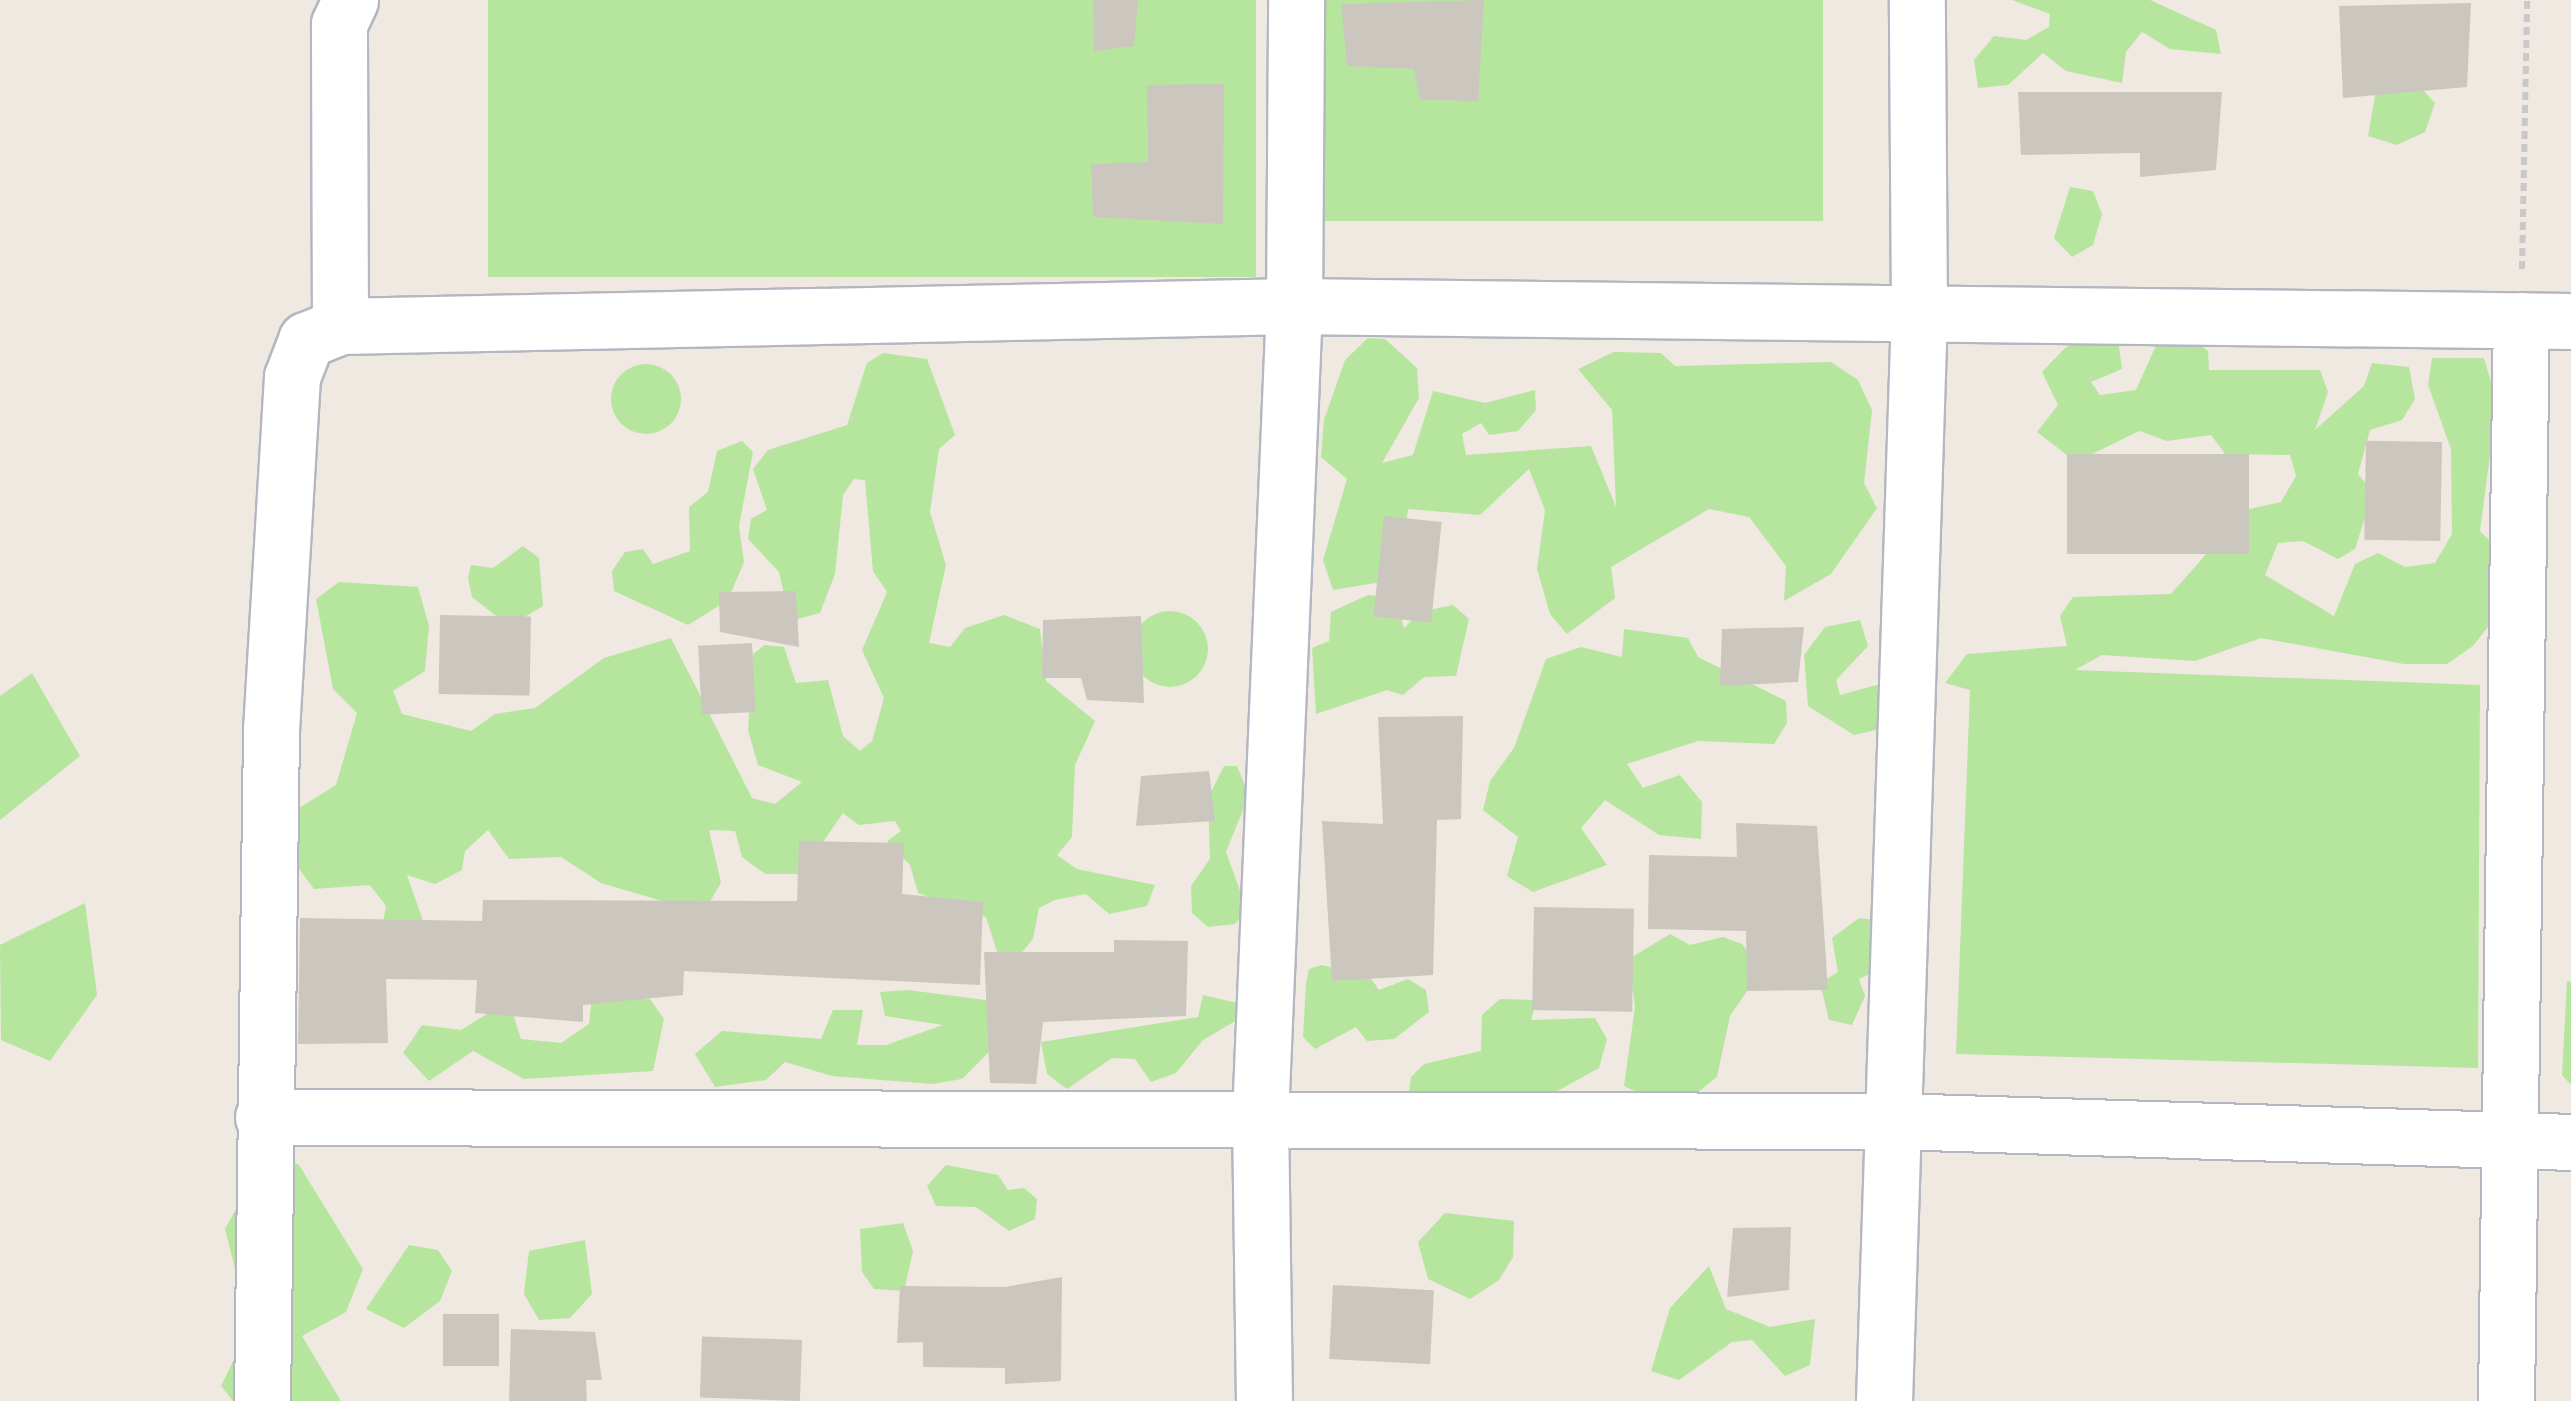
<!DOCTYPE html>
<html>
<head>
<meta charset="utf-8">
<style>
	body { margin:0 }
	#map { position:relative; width:2571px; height:1401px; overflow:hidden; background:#efe9e1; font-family:"Space Grotesk",sans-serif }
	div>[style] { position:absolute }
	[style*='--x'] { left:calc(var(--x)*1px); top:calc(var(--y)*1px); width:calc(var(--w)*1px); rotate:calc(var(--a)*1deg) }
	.green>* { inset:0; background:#b6e59e; transform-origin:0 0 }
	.round { border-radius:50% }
	.building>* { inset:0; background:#cbc7bf; transform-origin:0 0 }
	.path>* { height:6px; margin-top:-3px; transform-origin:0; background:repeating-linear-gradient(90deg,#c9c9c9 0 8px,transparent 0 13px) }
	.roads { filter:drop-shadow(2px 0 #b4b7c1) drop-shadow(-2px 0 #b4b7c1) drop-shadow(0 2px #b4b7c1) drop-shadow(0 -2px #b4b7c1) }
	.street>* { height:55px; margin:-27.5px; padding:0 27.5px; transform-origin:27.5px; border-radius:27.5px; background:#fff }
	span { translate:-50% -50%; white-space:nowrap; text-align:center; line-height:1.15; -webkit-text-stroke:9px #fff; paint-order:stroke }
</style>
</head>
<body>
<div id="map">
	<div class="green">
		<i style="left:488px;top:0;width:768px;height:277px"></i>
		<i style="left:1325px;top:0;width:498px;height:221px"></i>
		<i style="clip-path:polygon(2012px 0,2150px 0,2216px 30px,2221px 54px,2170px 49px,2142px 32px,2126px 52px,2122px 83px,2066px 71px,2043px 53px,2008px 85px,1978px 88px,1974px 60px,1994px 36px,2026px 40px,2049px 27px,2050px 14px)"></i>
		<i style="clip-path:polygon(2419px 86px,2435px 103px,2425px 132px,2397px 145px,2368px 136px,2376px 91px)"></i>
		<i style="clip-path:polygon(2070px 187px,2093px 191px,2102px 214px,2093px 245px,2072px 257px,2054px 238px)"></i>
		<i style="clip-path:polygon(2162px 332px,2189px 336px,2208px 351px,2209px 370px,2320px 370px,2328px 392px,2315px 430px,2364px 386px,2372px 363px,2409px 367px,2415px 399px,2402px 420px,2370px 430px,2358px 474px,2373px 492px,2355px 549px,2338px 559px,2303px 541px,2278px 543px,2265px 575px,2334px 616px,2355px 564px,2378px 553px,2405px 567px,2435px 563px,2452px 534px,2451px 449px,2428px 385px,2432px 358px,2484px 358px,2497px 403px,2480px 531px,2495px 546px,2491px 623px,2473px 646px,2447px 664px,2404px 664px,2261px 638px,2195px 661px,2102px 655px,2075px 670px,2480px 685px,2478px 1068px,1956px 1054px,1970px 690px,1945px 683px,1967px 654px,2067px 646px,2060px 616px,2073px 597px,2171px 594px,2245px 510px,2281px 502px,2296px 476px,2290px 455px,2225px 454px,2211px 435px,2167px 441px,2139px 431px,2076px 462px,2037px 432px,2058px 405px,2042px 372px,2064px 349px,2087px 333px,2118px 340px,2122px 369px,2091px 382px,2100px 395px,2136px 390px)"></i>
		<i style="clip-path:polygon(1368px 338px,1385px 339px,1417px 368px,1419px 398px,1382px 463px,1413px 455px,1433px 391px,1485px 403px,1535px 390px,1536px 410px,1518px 431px,1489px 435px,1481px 423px,1462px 434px,1466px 455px,1591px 446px,1616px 507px,1612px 410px,1578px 369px,1614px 352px,1661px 353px,1675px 366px,1831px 362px,1858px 380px,1872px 410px,1864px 483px,1877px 508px,1831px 574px,1784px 601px,1786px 566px,1749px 517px,1709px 509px,1611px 567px,1615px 598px,1567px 634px,1550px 614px,1537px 569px,1545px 510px,1529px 469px,1480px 515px,1408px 509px,1399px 579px,1333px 590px,1323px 560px,1347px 479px,1321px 457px,1324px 420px,1345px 360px)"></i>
		<i style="clip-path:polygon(883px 353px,927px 359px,955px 435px,939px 449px,930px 512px,946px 565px,929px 643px,950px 647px,965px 628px,1004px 615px,1040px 629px,1046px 681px,1095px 721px,1075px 765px,1072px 837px,1057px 855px,1077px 869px,1155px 885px,1147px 906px,1109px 914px,1086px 894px,1055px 900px,1039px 908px,1033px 939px,1004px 974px,986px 917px,918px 893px,910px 865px,887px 841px,901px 831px,895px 821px,859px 825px,843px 813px,801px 874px,765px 874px,742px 857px,735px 831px,709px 830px,721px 883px,703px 913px,601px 883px,561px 857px,509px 859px,488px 830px,465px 851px,462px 870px,435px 884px,407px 875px,423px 921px,383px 922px,386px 906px,370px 885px,314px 889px,294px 862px,288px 815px,336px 785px,357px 713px,333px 689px,316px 599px,339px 582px,418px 587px,429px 626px,425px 671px,393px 691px,402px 714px,471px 731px,495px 714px,535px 708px,604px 658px,671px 638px,752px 798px,775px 804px,802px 782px,758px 765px,748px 730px,753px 654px,765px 645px,784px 647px,796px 683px,828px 680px,843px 736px,860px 751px,872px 741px,884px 698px,862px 650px,887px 592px,873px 571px,865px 480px,854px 479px,843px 495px,835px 574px,820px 613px,790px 621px,779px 572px,748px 539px,751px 519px,767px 510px,753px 469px,768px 450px,847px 425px,867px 363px)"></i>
		<i class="round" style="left:611px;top:364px;width:70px;height:70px"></i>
		<i style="clip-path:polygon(742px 441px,753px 452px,739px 526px,744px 562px,728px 600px,688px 625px,614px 591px,612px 571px,625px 552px,643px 549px,653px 564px,690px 551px,689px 507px,708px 492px,717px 451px)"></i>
		<i style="clip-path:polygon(523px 546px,539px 558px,543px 606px,509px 626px,472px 597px,468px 578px,471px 565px,493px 568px)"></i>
		<i style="clip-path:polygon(1368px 595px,1396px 598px,1404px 628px,1420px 612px,1453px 605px,1469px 619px,1456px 676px,1424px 677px,1403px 695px,1387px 690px,1316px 714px,1312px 648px,1329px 641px,1331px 612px)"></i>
		<i class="round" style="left:1132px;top:611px;width:76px;height:76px"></i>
		<i style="clip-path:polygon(1860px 620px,1868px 646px,1836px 680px,1840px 695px,1884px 683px,1884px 728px,1854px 735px,1808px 706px,1804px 655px,1825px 627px)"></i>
		<i style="clip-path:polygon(1624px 629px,1688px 638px,1698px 657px,1786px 701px,1787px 723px,1774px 744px,1698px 741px,1627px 764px,1643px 788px,1680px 775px,1702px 802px,1701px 839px,1659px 835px,1605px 800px,1581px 828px,1607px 865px,1533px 892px,1507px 876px,1518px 837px,1483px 810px,1490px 781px,1514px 748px,1546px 659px,1581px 647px,1622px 657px)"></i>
		<i style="clip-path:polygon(32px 673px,80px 756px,0 820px,0 696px)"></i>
		<i style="clip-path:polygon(1224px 766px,1237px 766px,1249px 795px,1226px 852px,1247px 910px,1235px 924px,1208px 927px,1192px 913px,1191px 886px,1210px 859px,1208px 798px)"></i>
		<i style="clip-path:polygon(85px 903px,97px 995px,50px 1061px,1px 1040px,0 945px)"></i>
		<i style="clip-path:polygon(1859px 918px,1874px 920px,1882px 968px,1859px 979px,1865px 996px,1852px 1025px,1829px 1020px,1820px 983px,1838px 972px,1832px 938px)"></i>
		<i style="clip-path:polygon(1670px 934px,1690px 945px,1723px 937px,1742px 944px,1762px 969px,1730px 1016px,1717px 1077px,1698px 1092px,1650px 1098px,1624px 1086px,1635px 1007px,1629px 959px)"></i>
		<i style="clip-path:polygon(1322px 965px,1370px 977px,1379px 990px,1408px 979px,1426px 990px,1429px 1012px,1394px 1039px,1367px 1041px,1356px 1027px,1315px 1049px,1303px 1037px,1306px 984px,1309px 969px)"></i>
		<i style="clip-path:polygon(2567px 981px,2571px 982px,2571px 1085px,2562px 1075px)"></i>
		<i style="clip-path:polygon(908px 990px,993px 1001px,1007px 1034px,962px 1079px,932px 1084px,832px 1076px,785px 1062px,766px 1080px,715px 1087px,695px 1054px,722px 1031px,821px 1039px,833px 1010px,863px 1010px,857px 1045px,886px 1045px,943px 1025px,885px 1016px,880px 992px)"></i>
		<i style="clip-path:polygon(1203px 995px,1237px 1003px,1237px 1020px,1203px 1040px,1176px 1073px,1151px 1082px,1135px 1059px,1112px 1058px,1067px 1089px,1047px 1074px,1041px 1042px,1198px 1017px)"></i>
		<i style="clip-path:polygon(592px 997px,650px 999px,664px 1019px,653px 1071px,524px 1079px,473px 1051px,429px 1081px,403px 1053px,422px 1025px,461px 1030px,487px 1014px,513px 1014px,521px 1039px,561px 1043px,589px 1024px)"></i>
		<i style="clip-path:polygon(1500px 999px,1537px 1000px,1531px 1020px,1595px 1018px,1607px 1039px,1599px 1068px,1552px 1094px,1491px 1092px,1474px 1109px,1408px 1101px,1411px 1077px,1424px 1064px,1481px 1051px,1482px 1015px)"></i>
		<i style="clip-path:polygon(268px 1150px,299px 1165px,363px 1269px,346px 1312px,302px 1336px,341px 1401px,233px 1401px,221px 1386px,240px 1347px,241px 1293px,225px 1229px)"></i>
		<i style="clip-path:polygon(946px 1165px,998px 1175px,1008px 1190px,1024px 1188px,1037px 1199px,1035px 1219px,1009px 1231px,976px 1207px,936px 1206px,927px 1186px)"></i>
		<i style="clip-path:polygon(1445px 1213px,1514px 1221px,1513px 1257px,1499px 1280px,1470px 1299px,1428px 1279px,1418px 1242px)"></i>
		<i style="clip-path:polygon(903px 1223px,913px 1251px,904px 1291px,874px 1289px,862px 1272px,860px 1229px)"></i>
		<i style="clip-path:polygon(585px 1240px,592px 1294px,570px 1318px,539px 1320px,524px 1294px,529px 1251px)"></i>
		<i style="clip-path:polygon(409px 1245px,438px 1250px,452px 1271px,440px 1301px,404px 1328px,366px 1309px)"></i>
		<i style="clip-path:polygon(1709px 1266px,1726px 1309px,1770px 1327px,1815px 1319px,1810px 1365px,1785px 1376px,1752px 1340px,1732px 1342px,1679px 1380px,1651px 1371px,1670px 1308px)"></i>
	</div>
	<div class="building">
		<i style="clip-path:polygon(1093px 0,1138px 0,1134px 46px,1094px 51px)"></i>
		<i style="clip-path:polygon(1484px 0,1478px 101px,1420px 100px,1414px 69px,1347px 66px,1341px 4px)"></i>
		<i style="clip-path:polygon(2471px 3px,2467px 87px,2343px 98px,2339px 6px)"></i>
		<i style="clip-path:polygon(1224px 84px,1223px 224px,1093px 217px,1091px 164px,1148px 162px,1147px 85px)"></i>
		<i style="clip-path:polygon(2018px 92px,2222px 92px,2216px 170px,2140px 177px,2140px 153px,2021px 155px)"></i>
		<i style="left:2442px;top:442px;width:99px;height:76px;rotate:91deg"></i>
		<i style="left:2249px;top:454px;width:100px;height:182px;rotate:90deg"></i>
		<i style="left:1384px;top:516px;width:58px;height:101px;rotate:6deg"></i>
		<i style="clip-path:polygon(796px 591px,799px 647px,720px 632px,719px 592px)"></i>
		<i style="left:440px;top:615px;width:91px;height:79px;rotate:1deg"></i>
		<i style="clip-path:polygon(1141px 616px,1144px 703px,1087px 700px,1081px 678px,1042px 678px,1043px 620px)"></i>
		<i style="clip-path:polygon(1804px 627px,1798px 682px,1720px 686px,1722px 629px)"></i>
		<i style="left:752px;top:643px;width:69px;height:54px;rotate:87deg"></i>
		<i style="clip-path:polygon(1463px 716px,1461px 819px,1437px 820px,1433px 975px,1332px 981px,1322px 821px,1383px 824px,1378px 717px)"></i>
		<i style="clip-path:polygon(1209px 771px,1215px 821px,1136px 826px,1141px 776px)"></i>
		<i style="clip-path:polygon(1736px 823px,1817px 826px,1828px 990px,1747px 991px,1746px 931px,1648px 929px,1649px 855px,1737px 857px)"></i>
		<i style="clip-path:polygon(799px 841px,904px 843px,902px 894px,983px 902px,980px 985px,684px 971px,683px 995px,583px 1005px,583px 1022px,475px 1013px,477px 980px,386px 979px,388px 1043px,298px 1044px,300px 918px,482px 921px,483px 900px,797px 901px)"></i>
		<i style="left:1534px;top:907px;width:100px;height:103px;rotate:1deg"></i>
		<i style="clip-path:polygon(1114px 940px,1188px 941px,1186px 1016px,1043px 1022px,1036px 1084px,990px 1083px,984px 952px,1114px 952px)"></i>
		<i style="clip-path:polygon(1791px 1227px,1789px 1290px,1727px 1297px,1733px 1228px)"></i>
		<i style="clip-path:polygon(1062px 1277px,1061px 1381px,1005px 1384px,1005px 1368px,923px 1367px,923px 1342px,897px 1343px,900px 1286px,1005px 1287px)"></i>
		<i style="left:1333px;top:1285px;width:101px;height:74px;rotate:3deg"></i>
		<i style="left:443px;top:1314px;width:56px;height:52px"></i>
		<i style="clip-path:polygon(511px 1329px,595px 1332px,602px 1380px,586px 1380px,587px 1401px,509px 1401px)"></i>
		<i style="left:802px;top:1340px;width:61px;height:100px;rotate:92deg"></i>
	</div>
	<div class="path">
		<i style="--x:2522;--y:269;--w:269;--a:-88.9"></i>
	</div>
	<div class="roads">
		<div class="street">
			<i style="--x:340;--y:326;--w:302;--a:-90.2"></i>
			<i style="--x:339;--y:24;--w:26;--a:-65"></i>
			<i style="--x:263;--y:1117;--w:1630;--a:0.14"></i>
			<i style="--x:1893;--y:1121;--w:678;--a:1.77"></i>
			<i style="--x:262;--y:1401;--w:671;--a:-89.23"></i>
			<i style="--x:271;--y:730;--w:354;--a:-86.6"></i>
			<i style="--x:292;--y:377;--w:40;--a:-69"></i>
			<i style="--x:306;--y:340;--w:37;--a:-22"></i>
			<i style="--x:340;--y:326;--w:954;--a:-1.2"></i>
			<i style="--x:1294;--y:306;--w:1277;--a:0.67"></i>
			<i style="--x:1264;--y:1401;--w:284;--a:-90.8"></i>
			<i style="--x:1260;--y:1117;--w:812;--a:-87.6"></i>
			<i style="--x:1294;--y:306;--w:306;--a:-89.6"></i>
			<i style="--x:1884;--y:1401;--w:1089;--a:-88.16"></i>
			<i style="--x:1919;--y:313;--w:313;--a:-90.4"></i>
			<i style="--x:2506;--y:1401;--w:1081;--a:-89.21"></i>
		</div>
	</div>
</div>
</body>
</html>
